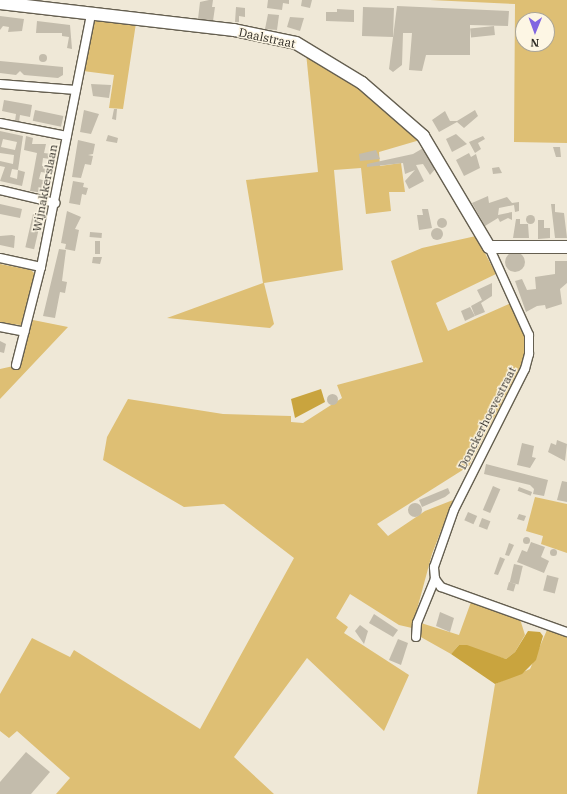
<!DOCTYPE html>
<html>
<head>
<meta charset="utf-8">
<style>
	body { margin:0 }
	#map { position:relative; width:567px; height:794px; overflow:hidden; background:#efe8d7; font-family:"IBM Plex Serif",serif }
	div>[style] { position:absolute }
	[style*='--x'] { left:calc(var(--x)*1px); top:calc(var(--y)*1px); width:calc(var(--w)*1px); rotate:calc(var(--a)*1deg) }
	.green>* { inset:0; background:#debf74 }
	.water>* { inset:0; background:#c9a43e }
	.building>* { inset:0; background:#c3bcac; transform-origin:0 0 }
	.round { border-radius:50% }
	.roads { filter:drop-shadow(1px 0 #655f50) drop-shadow(-1px 0 #655f50) drop-shadow(0 1px #655f50) drop-shadow(0 -1px #655f50) }
	.street>* { height:8px; margin:-4px; padding:0 4px; transform-origin:4px; border-radius:4px; background:#fff }
	.secondary>* { height:12px; margin:-6px; padding:0 6px; transform-origin:6px; border-radius:6px; background:#fff }
	span { translate:-50% -50%; white-space:nowrap; text-align:center; line-height:1.15; -webkit-text-stroke:3px #fdf6e4; paint-order:stroke }
	.street-label { font-size:12px; color:#302d27 }
	.north { position:absolute; left:515px; top:12px; width:40px; height:40px; box-sizing:border-box; background:#fdf6e4; border:1px solid #aba698; border-radius:50%; rotate:181deg; font-size:11px; font-weight:700; line-height:16px; text-align:center; color:#302d27 }
	.north::after { content:''; display:block; margin:auto; width:14px; height:18px; background:#8066e1; clip-path:polygon(50% 0,100% 100%,50% 72%,0 100%) }
</style>
</head>
<body>
<div id="map">
	<div class="green">
		<i style="clip-path:polygon(evenodd,430px 0,567px 0,567px 143px,514px 142px,515px 4px,430px 0,523px 20px,547px 20px,547px 44px,523px 44px,523px 20px)"></i>
		<i style="clip-path:polygon(100px 18px,136px 23px,123px 109px,109px 108px,114px 75px,83px 71px,90px 35px,94px 22px)"></i>
		<i style="clip-path:polygon(306px 53px,348px 77px,420px 140px,379px 152px,380px 166px,401px 163px,405px 192px,389px 192px,391px 211px,366px 214px,361px 168px,334px 170px,343px 270px,264px 283px,274px 324px,270px 328px,167px 318px,263px 283px,246px 180px,318px 172px)"></i>
		<i style="clip-path:polygon(476px 236px,496px 274px,436px 303px,448px 331px,511px 303px,524px 334px,525px 358px,469px 466px,377px 524px,388px 536px,425px 511px,453px 500px,432px 554px,412px 628px,399px 625px,350px 594px,336px 618px,348px 627px,344px 633px,409px 675px,384px 731px,307px 658px,234px 757px,274px 794px,56px 794px,70px 778px,17px 731px,9px 738px,0 731px,0 694px,32px 638px,70px 657px,74px 650px,200px 729px,294px 558px,224px 504px,184px 507px,103px 460px,107px 437px,128px 399px,223px 414px,291px 416px,291px 422px,303px 423px,342px 398px,337px 385px,423px 362px,391px 261px,422px 248px)"></i>
		<i style="clip-path:polygon(0 264px,31px 270px,35px 274px,21px 325px,0 323px)"></i>
		<i style="clip-path:polygon(33px 320px,68px 327px,0 399px,0 369px,18px 365px)"></i>
		<i style="clip-path:polygon(535px 497px,567px 504px,567px 553px,541px 544px,543px 536px,526px 531px)"></i>
		<i style="clip-path:polygon(471px 602px,520px 619px,525px 635px,515px 652px,506px 659px,459px 645px,451px 654px,419px 636px,421px 623px,459px 635px)"></i>
		<i style="clip-path:polygon(547px 630px,567px 635px,567px 794px,477px 794px,495px 684px,530px 669px)"></i>
	</div>
	<div class="water">
		<i style="clip-path:polygon(321px 389px,325px 402px,295px 418px,291px 399px)"></i>
		<i style="clip-path:polygon(528px 631px,540px 632px,543px 636px,536px 660px,522px 674px,495px 684px,451px 654px,459px 645px,467px 645px,506px 659px,515px 652px)"></i>
	</div>
	<div class="building">
		<i style="clip-path:polygon(209px 0,213px 0,212px 7px,215px 7px,213px 21px,198px 19px,200px 2px)"></i>
		<i style="clip-path:polygon(268px 0,289px 0,289px 4px,283px 3px,282px 10px,267px 8px)"></i>
		<i style="clip-path:polygon(302px 0,312px 0,310px 8px,301px 6px)"></i>
		<i style="clip-path:polygon(397px 6px,509px 11px,508px 26px,470px 25px,470px 55px,426px 55px,422px 71px,409px 70px,412px 33px,403px 33px,402px 65px,393px 72px,389px 69px)"></i>
		<i style="clip-path:polygon(236px 7px,245px 8px,245px 17px,239px 16px,239px 22px,235px 22px)"></i>
		<i style="left:363px;top:7px;width:31px;height:29px;rotate:2deg"></i>
		<i style="clip-path:polygon(337px 9px,354px 10px,354px 22px,326px 21px,326px 12px,337px 12px)"></i>
		<i style="clip-path:polygon(268px 14px,279px 15px,277px 30px,265px 29px)"></i>
		<i style="clip-path:polygon(0 16px,24px 19px,22px 31px,8px 32px,9px 27px,3px 26px,0 30px)"></i>
		<i style="clip-path:polygon(290px 17px,304px 18px,300px 31px,287px 27px)"></i>
		<i style="clip-path:polygon(37px 21px,70px 25px,72px 49px,67px 48px,69px 37px,62px 36px,62px 33px,36px 33px)"></i>
		<i style="left:494px;top:26px;width:9px;height:24px;rotate:84deg"></i>
		<i class="round" style="left:39px;top:54px;width:8px;height:8px"></i>
		<i style="clip-path:polygon(0 61px,63px 67px,63px 75px,58px 78px,24px 75px,20px 71px,16px 75px,0 73px)"></i>
		<i style="clip-path:polygon(91px 84px,111px 85px,109px 98px,93px 96px)"></i>
		<i style="clip-path:polygon(4px 100px,32px 105px,30px 117px,20px 115px,19px 122px,15px 121px,16px 114px,2px 111px)"></i>
		<i style="clip-path:polygon(114px 109px,117px 109px,116px 120px,112px 119px)"></i>
		<i style="left:35px;top:110px;width:29px;height:11px;rotate:12deg"></i>
		<i style="clip-path:polygon(84px 110px,99px 114px,91px 134px,80px 132px)"></i>
		<i style="clip-path:polygon(475px 110px,478px 116px,464px 128px,457px 122px,439px 132px,432px 120px,445px 111px,450px 121px,457px 121px)"></i>
		<i style="clip-path:polygon(evenodd,0 131px,23px 136px,18px 170px,12px 169px,10px 177px,17px 179px,18px 170px,25px 172px,22px 186px,0 181px,5px 167px,0 166px,0 161px,13px 164px,14px 155px,0 153px,0 131px,3px 139px,17px 142px,15px 150px,1px 147px,3px 139px)"></i>
		<i style="clip-path:polygon(456px 134px,467px 144px,452px 152px,446px 139px)"></i>
		<i style="clip-path:polygon(108px 135px,118px 138px,117px 143px,106px 141px)"></i>
		<i style="clip-path:polygon(26px 136px,33px 138px,32px 144px,46px 144px,44px 153px,52px 154px,51px 159px,43px 158px,42px 166px,49px 168px,48px 173px,41px 172px,39px 179px,46px 181px,44px 193px,30px 191px,37px 153px,24px 150px)"></i>
		<i style="clip-path:polygon(483px 136px,485px 139px,478px 143px,481px 149px,475px 153px,469px 142px)"></i>
		<i style="clip-path:polygon(78px 140px,95px 144px,93px 154px,88px 155px,93px 156px,91px 165px,85px 164px,81px 178px,72px 177px)"></i>
		<i style="clip-path:polygon(425px 147px,437px 167px,430px 175px,423px 164px,416px 165px,424px 181px,409px 189px,405px 181px,415px 170px,405px 174px,403px 163px,367px 167px,367px 164px,413px 154px)"></i>
		<i style="clip-path:polygon(553px 147px,560px 147px,561px 157px,556px 157px)"></i>
		<i style="clip-path:polygon(376px 150px,380px 159px,360px 161px,359px 154px)"></i>
		<i style="clip-path:polygon(469px 153px,471px 157px,476px 154px,480px 168px,464px 176px,456px 160px)"></i>
		<i style="clip-path:polygon(499px 167px,502px 173px,493px 174px,492px 168px)"></i>
		<i style="clip-path:polygon(73px 181px,84px 183px,83px 187px,88px 188px,86px 195px,82px 194px,80px 205px,69px 203px)"></i>
		<i style="clip-path:polygon(488px 196px,489px 203px,507px 197px,512px 203px,519px 202px,519px 211px,515px 212px,514px 205px,499px 208px,498px 215px,512px 212px,512px 220px,508px 218px,500px 222px,498px 218px,485px 226px,472px 203px)"></i>
		<i style="clip-path:polygon(0 204px,22px 209px,20px 218px,0 214px)"></i>
		<i style="clip-path:polygon(551px 204px,555px 204px,555px 212px,564px 213px,567px 238px,555px 238px)"></i>
		<i style="clip-path:polygon(422px 209px,428px 209px,432px 228px,419px 230px,417px 215px,423px 215px)"></i>
		<i style="clip-path:polygon(67px 211px,81px 217px,75px 229px,79px 230px,75px 251px,65px 249px,66px 244px,61px 243px)"></i>
		<i style="left:33px;top:214px;width:9px;height:34px;rotate:13deg"></i>
		<i class="round" style="left:525.5px;top:214.5px;width:9px;height:9px"></i>
		<i class="round" style="left:437px;top:218px;width:10px;height:10px"></i>
		<i style="clip-path:polygon(516px 219px,520px 219px,520px 224px,528px 224px,529px 238px,513px 238px)"></i>
		<i style="clip-path:polygon(538px 220px,544px 220px,544px 228px,550px 228px,550px 238px,538px 239px)"></i>
		<i class="round" style="left:431px;top:228px;width:12px;height:12px"></i>
		<i style="left:90px;top:232px;width:12px;height:5px;rotate:5deg"></i>
		<i style="clip-path:polygon(12px 235px,15px 236px,14px 248px,0 245px,0 236px)"></i>
		<i style="left:95px;top:241px;width:5px;height:13px"></i>
		<i style="clip-path:polygon(59px 249px,66px 250px,62px 281px,67px 282px,65px 293px,60px 292px,55px 318px,43px 316px)"></i>
		<i class="round" style="left:505px;top:252px;width:20px;height:20px"></i>
		<i style="clip-path:polygon(93px 257px,102px 257px,100px 264px,92px 263px)"></i>
		<i style="clip-path:polygon(555px 261px,567px 261px,567px 283px,560px 289px,562px 304px,546px 309px,545px 305px,537px 306px,526px 312px,515px 281px,522px 279px,527px 290px,536px 289px,535px 277px,555px 274px)"></i>
		<i style="clip-path:polygon(492px 283px,492px 296px,481px 303px,485px 312px,475px 316px,471px 306px,482px 300px,477px 290px)"></i>
		<i style="clip-path:polygon(470px 307px,475px 316px,465px 321px,461px 311px)"></i>
		<i style="clip-path:polygon(0 341px,6px 344px,4px 353px,0 352px)"></i>
		<i class="round" style="left:326.5px;top:393.5px;width:11px;height:11px"></i>
		<i style="clip-path:polygon(557px 440px,567px 444px,565px 461px,548px 452px,551px 443px,556px 445px)"></i>
		<i style="clip-path:polygon(522px 443px,534px 446px,532px 457px,536px 458px,530px 468px,517px 465px)"></i>
		<i style="clip-path:polygon(486px 464px,548px 480px,544px 496px,533px 494px,534px 489px,530px 485px,484px 474px)"></i>
		<i style="clip-path:polygon(562px 481px,567px 482px,567px 502px,557px 500px)"></i>
		<i style="left:493px;top:486px;width:8px;height:26px;rotate:23deg"></i>
		<i style="left:519px;top:487px;width:14px;height:4px;rotate:21deg"></i>
		<i style="clip-path:polygon(448px 488px,450px 493px,445px 497px,422px 507px,419px 500px)"></i>
		<i class="round" style="left:408px;top:503px;width:14px;height:14px"></i>
		<i style="left:468px;top:512px;width:10px;height:9px;rotate:24deg"></i>
		<i style="clip-path:polygon(519px 514px,526px 516px,524px 521px,517px 519px)"></i>
		<i style="left:482px;top:518px;width:9px;height:9px;rotate:21deg"></i>
		<i class="round" style="left:522.5px;top:536.5px;width:7px;height:7px"></i>
		<i style="clip-path:polygon(531px 542px,545px 547px,541px 557px,549px 561px,544px 573px,517px 562px,522px 550px,527px 552px)"></i>
		<i style="clip-path:polygon(509px 543px,514px 545px,509px 556px,505px 555px)"></i>
		<i class="round" style="left:549.5px;top:548.5px;width:7px;height:7px"></i>
		<i style="clip-path:polygon(500px 557px,505px 559px,498px 575px,494px 574px)"></i>
		<i style="left:514px;top:564px;width:9px;height:19px;rotate:13deg"></i>
		<i style="left:547px;top:575px;width:12px;height:16px;rotate:14deg"></i>
		<i style="left:509px;top:582px;width:7px;height:8px;rotate:16deg"></i>
		<i style="clip-path:polygon(440px 612px,454px 618px,450px 632px,436px 626px)"></i>
		<i style="clip-path:polygon(374px 614px,398px 630px,393px 637px,369px 623px)"></i>
		<i style="clip-path:polygon(360px 625px,368px 631px,364px 644px,355px 631px)"></i>
		<i style="clip-path:polygon(398px 639px,408px 643px,401px 665px,389px 660px)"></i>
		<i style="clip-path:polygon(26px 752px,50px 772px,31px 794px,0 794px,0 782px)"></i>
	</div>
	<div class="roads">
		<div class="street">
			<i style="--x:0;--y:84;--w:76;--a:4.5"></i>
			<i style="--x:0;--y:123;--w:68;--a:11"></i>
			<i style="--x:0;--y:190;--w:57;--a:13.3"></i>
			<i style="--x:0;--y:258;--w:42;--a:12.4"></i>
			<i style="--x:0;--y:327;--w:25;--a:11"></i>
			<i style="--x:16;--y:365;--w:101;--a:-75.7"></i>
			<i style="--x:41;--y:267;--w:258;--a:-78.8"></i>
			<i style="--x:435;--y:579;--w:10;--a:53"></i>
			<i style="--x:441;--y:587;--w:134;--a:19.7"></i>
			<i style="--x:416;--y:637;--w:14;--a:-86"></i>
			<i style="--x:417;--y:623;--w:48;--a:-67.8"></i>
			<i style="--x:435;--y:579;--w:12;--a:-95"></i>
			<i style="--x:434;--y:567;--w:60;--a:-70.7"></i>
			<i style="--x:454;--y:510;--w:158;--a:-63.3"></i>
			<i style="--x:525;--y:369;--w:16;--a:-75"></i>
			<i style="--x:529;--y:354;--w:19;--a:-90"></i>
			<i style="--x:529;--y:335;--w:97;--a:-114.4"></i>
		</div>
		<div class="secondary">
			<i style="--x:0;--y:3;--w:236;--a:6.6"></i>
			<i style="--x:234;--y:30;--w:63;--a:11.8"></i>
			<i style="--x:296;--y:43;--w:77;--a:31.2"></i>
			<i style="--x:362;--y:83;--w:81;--a:41"></i>
			<i style="--x:423;--y:136;--w:129;--a:59.3"></i>
			<i style="--x:489;--y:247;--w:78;--a:0"></i>
		</div>
	</div>
	<div class="street-label">
		<span style="left:267px;top:38px;rotate:12deg">Daalstraat</span>
		<span style="left:45px;top:188px;rotate:-79deg">Wijnakkerslaan</span>
		<span style="left:487px;top:418px;rotate:-63deg">Donckerhoevestraat</span>
	</div>
	<div class="north">N</div>
</div>
</body>
</html>
